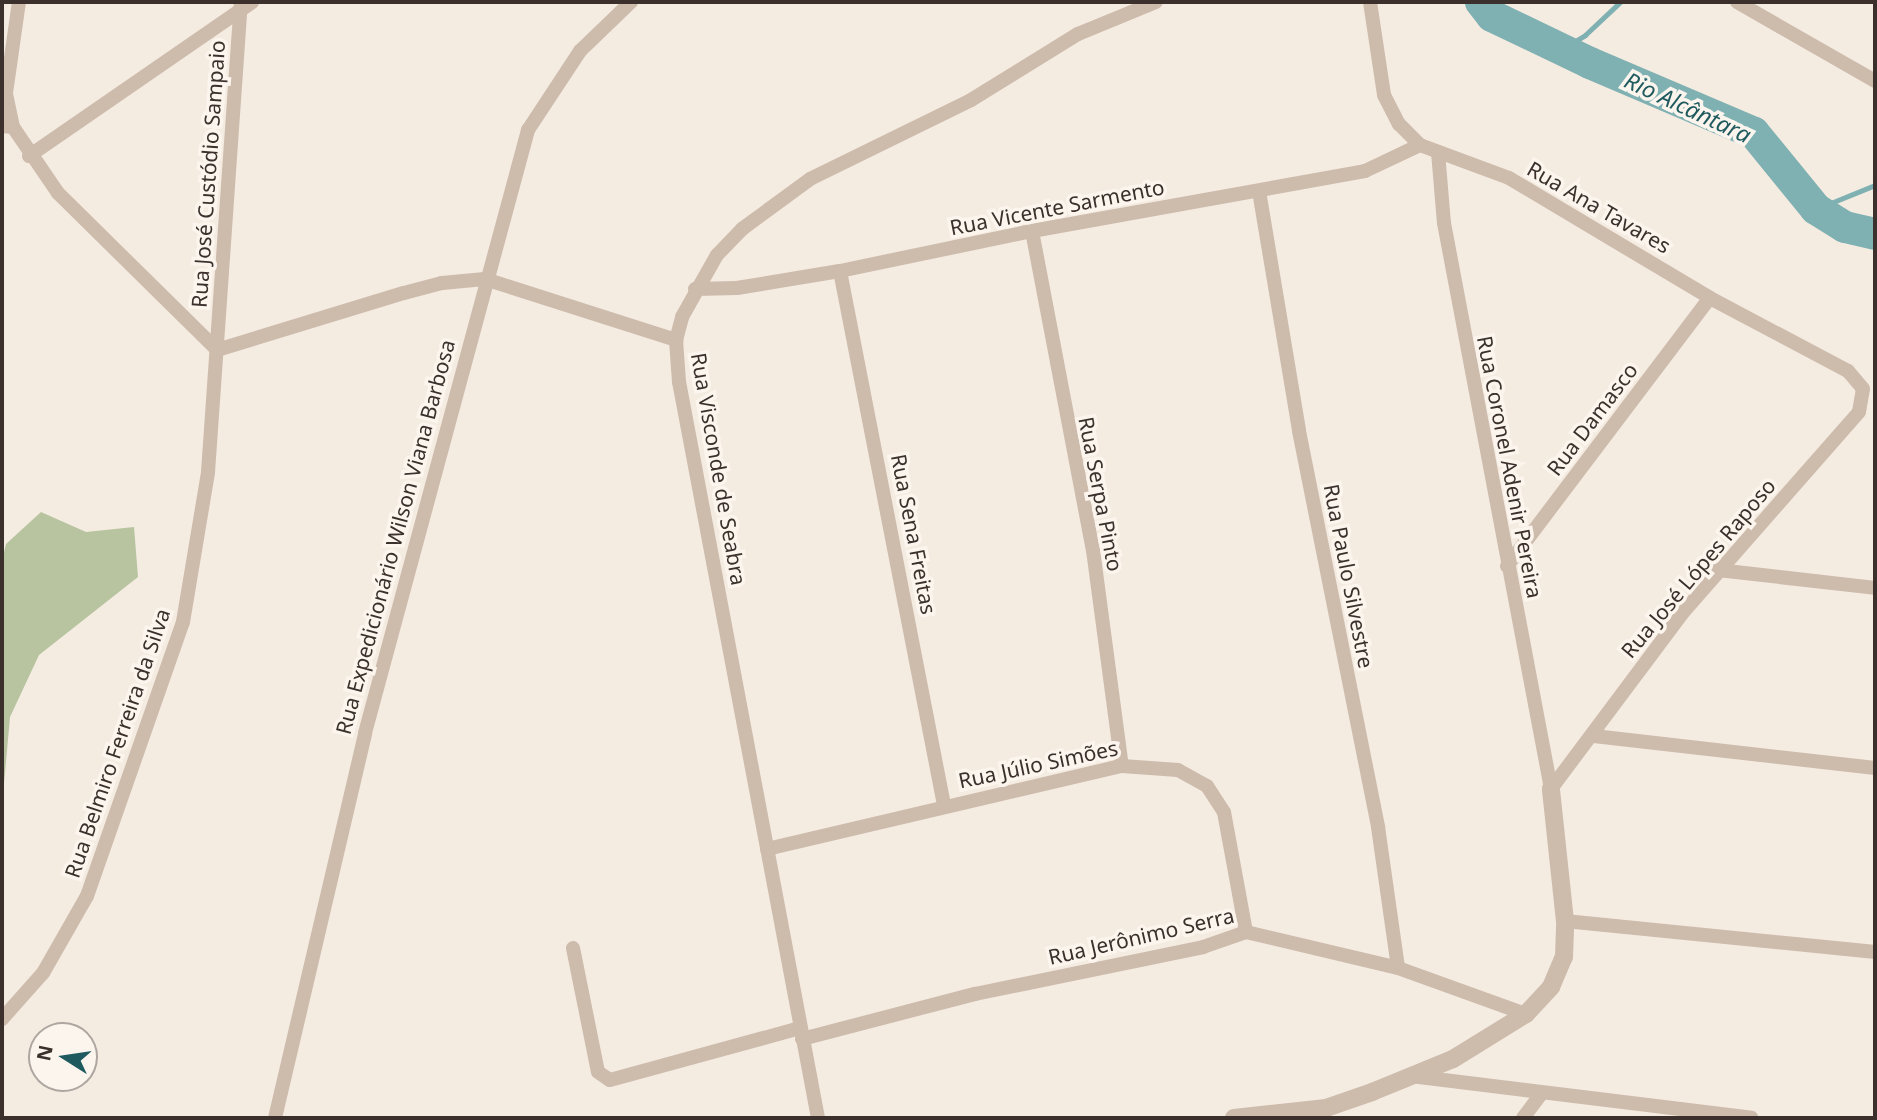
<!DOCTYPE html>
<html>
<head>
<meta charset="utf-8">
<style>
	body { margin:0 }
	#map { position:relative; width:1877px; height:1120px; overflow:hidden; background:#f4ebe1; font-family:"Noto Sans",sans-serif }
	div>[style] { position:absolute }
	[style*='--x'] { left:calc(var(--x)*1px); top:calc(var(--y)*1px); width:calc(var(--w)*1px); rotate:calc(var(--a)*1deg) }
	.green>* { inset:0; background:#b8c4a0 }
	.stream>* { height:5px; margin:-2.5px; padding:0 2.5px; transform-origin:2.5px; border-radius:2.5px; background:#7fb0b2 }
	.river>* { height:32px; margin:-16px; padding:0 16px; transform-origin:16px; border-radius:16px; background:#7fb0b2 }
	.minor>* { height:14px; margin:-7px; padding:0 7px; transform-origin:7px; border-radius:7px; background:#cdbbac }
	.tertiary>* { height:18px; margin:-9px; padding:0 9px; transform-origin:9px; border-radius:9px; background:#cdbbac }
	span { translate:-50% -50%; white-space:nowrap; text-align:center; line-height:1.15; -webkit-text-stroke:7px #fbf5ee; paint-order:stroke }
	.street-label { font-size:21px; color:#3b302b }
	.water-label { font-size:23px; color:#1f5a5e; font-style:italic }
	.frame { position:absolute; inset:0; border:4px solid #3b302b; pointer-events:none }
	.north { position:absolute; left:28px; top:1022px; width:70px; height:70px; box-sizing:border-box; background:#fbf5ee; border:2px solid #aea6a0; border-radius:50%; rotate:282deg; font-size:19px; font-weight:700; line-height:28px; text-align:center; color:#3b302b }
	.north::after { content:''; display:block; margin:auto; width:24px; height:32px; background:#1f5a5e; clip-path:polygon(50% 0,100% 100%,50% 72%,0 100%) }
</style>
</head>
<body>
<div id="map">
	<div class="green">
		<i style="clip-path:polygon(41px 512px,86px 532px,134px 527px,138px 577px,39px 655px,10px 717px,2px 806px,2px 560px,6px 544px)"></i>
	</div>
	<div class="stream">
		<i style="--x:1562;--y:49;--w:27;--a:-31"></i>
		<i style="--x:1585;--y:35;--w:48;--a:-43.3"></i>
		<i style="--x:1816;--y:209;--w:64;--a:-22.1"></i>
	</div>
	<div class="river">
		<i style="--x:1481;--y:2;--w:18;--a:52"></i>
		<i style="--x:1492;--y:16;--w:109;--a:25.6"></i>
		<i style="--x:1590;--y:63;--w:178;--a:23.1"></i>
		<i style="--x:1754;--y:133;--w:98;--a:50.8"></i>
		<i style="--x:1816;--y:209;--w:34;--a:32"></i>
		<i style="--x:1845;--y:227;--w:31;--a:13"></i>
	</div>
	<div class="minor">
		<i style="--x:1370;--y:2;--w:94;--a:81.4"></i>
		<i style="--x:1384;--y:95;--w:33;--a:63"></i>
		<i style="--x:1399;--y:124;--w:30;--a:45"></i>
		<i style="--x:1420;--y:145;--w:95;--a:20.3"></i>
		<i style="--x:1509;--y:178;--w:234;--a:30.8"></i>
		<i style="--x:1710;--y:298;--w:156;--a:27.9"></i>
		<i style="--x:1848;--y:371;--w:23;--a:50"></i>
		<i style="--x:1863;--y:389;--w:23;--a:100"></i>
		<i style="--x:1859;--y:412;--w:265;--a:131.3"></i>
		<i style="--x:1684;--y:611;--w:222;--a:126.8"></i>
		<i style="--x:1737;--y:2;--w:159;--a:29.8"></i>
		<i style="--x:2;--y:126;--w:11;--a:5"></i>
		<i style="--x:13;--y:127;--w:80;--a:55.7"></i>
		<i style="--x:58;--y:193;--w:223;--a:44.6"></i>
		<i style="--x:13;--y:127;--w:35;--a:-102"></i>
		<i style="--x:6;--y:93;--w:92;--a:-81.9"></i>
		<i style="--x:1438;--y:152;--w:71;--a:85.2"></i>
		<i style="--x:1444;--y:223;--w:576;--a:79.29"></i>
		<i style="--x:29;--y:156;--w:271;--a:-34.6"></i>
		<i style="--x:1259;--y:191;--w:243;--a:80.5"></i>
		<i style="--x:1299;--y:431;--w:404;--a:78.7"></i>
		<i style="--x:1378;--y:827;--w:142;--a:81.9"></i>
		<i style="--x:1032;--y:231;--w:325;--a:79.2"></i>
		<i style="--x:1093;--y:550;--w:218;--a:82.4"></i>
		<i style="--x:840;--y:271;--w:544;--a:78.98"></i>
		<i style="--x:695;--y:289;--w:42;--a:-1.4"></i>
		<i style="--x:737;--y:288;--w:104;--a:-9.4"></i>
		<i style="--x:840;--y:271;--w:196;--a:-11.8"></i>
		<i style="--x:1032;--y:231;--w:338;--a:-10.2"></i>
		<i style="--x:1365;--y:171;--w:61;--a:-25.3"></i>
		<i style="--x:217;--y:350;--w:195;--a:-17"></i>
		<i style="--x:404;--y:293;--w:39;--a:-15"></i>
		<i style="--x:442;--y:283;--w:43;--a:-5.3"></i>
		<i style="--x:485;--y:279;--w:201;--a:17.7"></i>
		<i style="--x:1507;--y:566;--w:336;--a:-52.9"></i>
		<i style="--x:1718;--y:570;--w:158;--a:6.5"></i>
		<i style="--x:1594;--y:736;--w:283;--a:6.5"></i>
		<i style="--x:767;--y:849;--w:365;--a:-13.2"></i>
		<i style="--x:1122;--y:766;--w:56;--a:4.1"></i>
		<i style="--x:1178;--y:770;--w:33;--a:29"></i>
		<i style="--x:1207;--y:786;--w:31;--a:57"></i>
		<i style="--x:1224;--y:812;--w:122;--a:79.6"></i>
		<i style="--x:1565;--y:921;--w:312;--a:5.7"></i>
		<i style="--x:573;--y:948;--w:126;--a:78.6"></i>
		<i style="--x:598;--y:1072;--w:14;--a:34"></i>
		<i style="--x:610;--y:1080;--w:197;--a:-15.3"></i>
		<i style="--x:2;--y:1019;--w:62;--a:-48.3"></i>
		<i style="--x:43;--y:973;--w:89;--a:-60.3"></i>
		<i style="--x:87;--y:896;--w:290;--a:-70.7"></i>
		<i style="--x:183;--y:622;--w:152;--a:-80.5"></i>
		<i style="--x:208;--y:472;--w:471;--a:-86"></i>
		<i style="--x:802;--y:1039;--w:179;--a:-14.6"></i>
		<i style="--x:975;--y:994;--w:233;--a:-11.6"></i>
		<i style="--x:1203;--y:947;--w:46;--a:-19.2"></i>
		<i style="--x:1246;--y:932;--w:156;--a:13.3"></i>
		<i style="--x:1398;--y:968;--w:136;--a:19.8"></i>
		<i style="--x:1411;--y:1076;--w:343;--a:7"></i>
		<i style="--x:275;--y:1118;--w:395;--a:-76.8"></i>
		<i style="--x:365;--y:733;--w:625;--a:-74.87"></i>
		<i style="--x:528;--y:130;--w:95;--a:-56.6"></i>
		<i style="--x:580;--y:51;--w:71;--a:-43.9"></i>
		<i style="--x:818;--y:1118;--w:749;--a:-100.69"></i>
		<i style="--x:679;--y:382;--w:42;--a:-94.1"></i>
		<i style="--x:676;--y:340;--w:24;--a:-75"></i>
		<i style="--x:682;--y:317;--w:71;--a:-60.6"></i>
		<i style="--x:717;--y:255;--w:36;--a:-46"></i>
		<i style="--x:742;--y:229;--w:84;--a:-36.3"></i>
		<i style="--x:810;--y:179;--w:179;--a:-26.1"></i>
		<i style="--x:971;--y:100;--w:126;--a:-31.7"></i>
		<i style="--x:1078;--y:34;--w:84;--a:-22.3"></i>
		<i style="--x:1523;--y:1118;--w:30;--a:-53"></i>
	</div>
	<div class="tertiary">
		<i style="--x:1234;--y:1118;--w:93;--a:-6.2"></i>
		<i style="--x:1326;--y:1108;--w:49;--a:-19.2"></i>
		<i style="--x:1372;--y:1092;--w:87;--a:-22.2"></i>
		<i style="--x:1453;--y:1059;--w:86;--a:-31.7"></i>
		<i style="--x:1526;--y:1014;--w:37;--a:-47"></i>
		<i style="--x:1551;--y:987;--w:33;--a:-67"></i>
		<i style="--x:1564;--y:957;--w:36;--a:-88"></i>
		<i style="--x:1565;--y:921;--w:133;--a:-96.1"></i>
	</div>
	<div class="street-label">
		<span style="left:208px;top:174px;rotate:-86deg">Rua José Custódio Sampaio</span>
		<span style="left:1057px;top:207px;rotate:-11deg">Rua Vicente Sarmento</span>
		<span style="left:1599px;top:207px;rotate:30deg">Rua Ana Tavares</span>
		<span style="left:1592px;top:419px;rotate:-53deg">Rua Damasco</span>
		<span style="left:1510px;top:467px;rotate:79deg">Rua Coronel Adenir Pereira</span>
		<span style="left:719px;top:469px;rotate:80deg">Rua Visconde de Seabra</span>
		<span style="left:1101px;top:494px;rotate:79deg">Rua Serpa Pinto</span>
		<span style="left:914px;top:534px;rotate:79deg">Rua Sena Freitas</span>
		<span style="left:395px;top:537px;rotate:-75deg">Rua Expedicionário Wilson Viana Barbosa</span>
		<span style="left:1698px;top:568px;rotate:-50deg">Rua José Lópes Raposo</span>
		<span style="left:1349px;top:576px;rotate:79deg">Rua Paulo Silvestre</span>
		<span style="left:117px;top:743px;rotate:-71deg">Rua Belmiro Ferreira da Silva</span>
		<span style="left:1038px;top:764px;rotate:-12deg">Rua Júlio Simões</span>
		<span style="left:1141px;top:936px;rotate:-13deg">Rua Jerônimo Serra</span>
	</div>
	<div class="water-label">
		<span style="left:1688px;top:107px;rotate:25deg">Rio Alcântara</span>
	</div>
	<div class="frame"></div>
	<div class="north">N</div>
</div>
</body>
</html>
